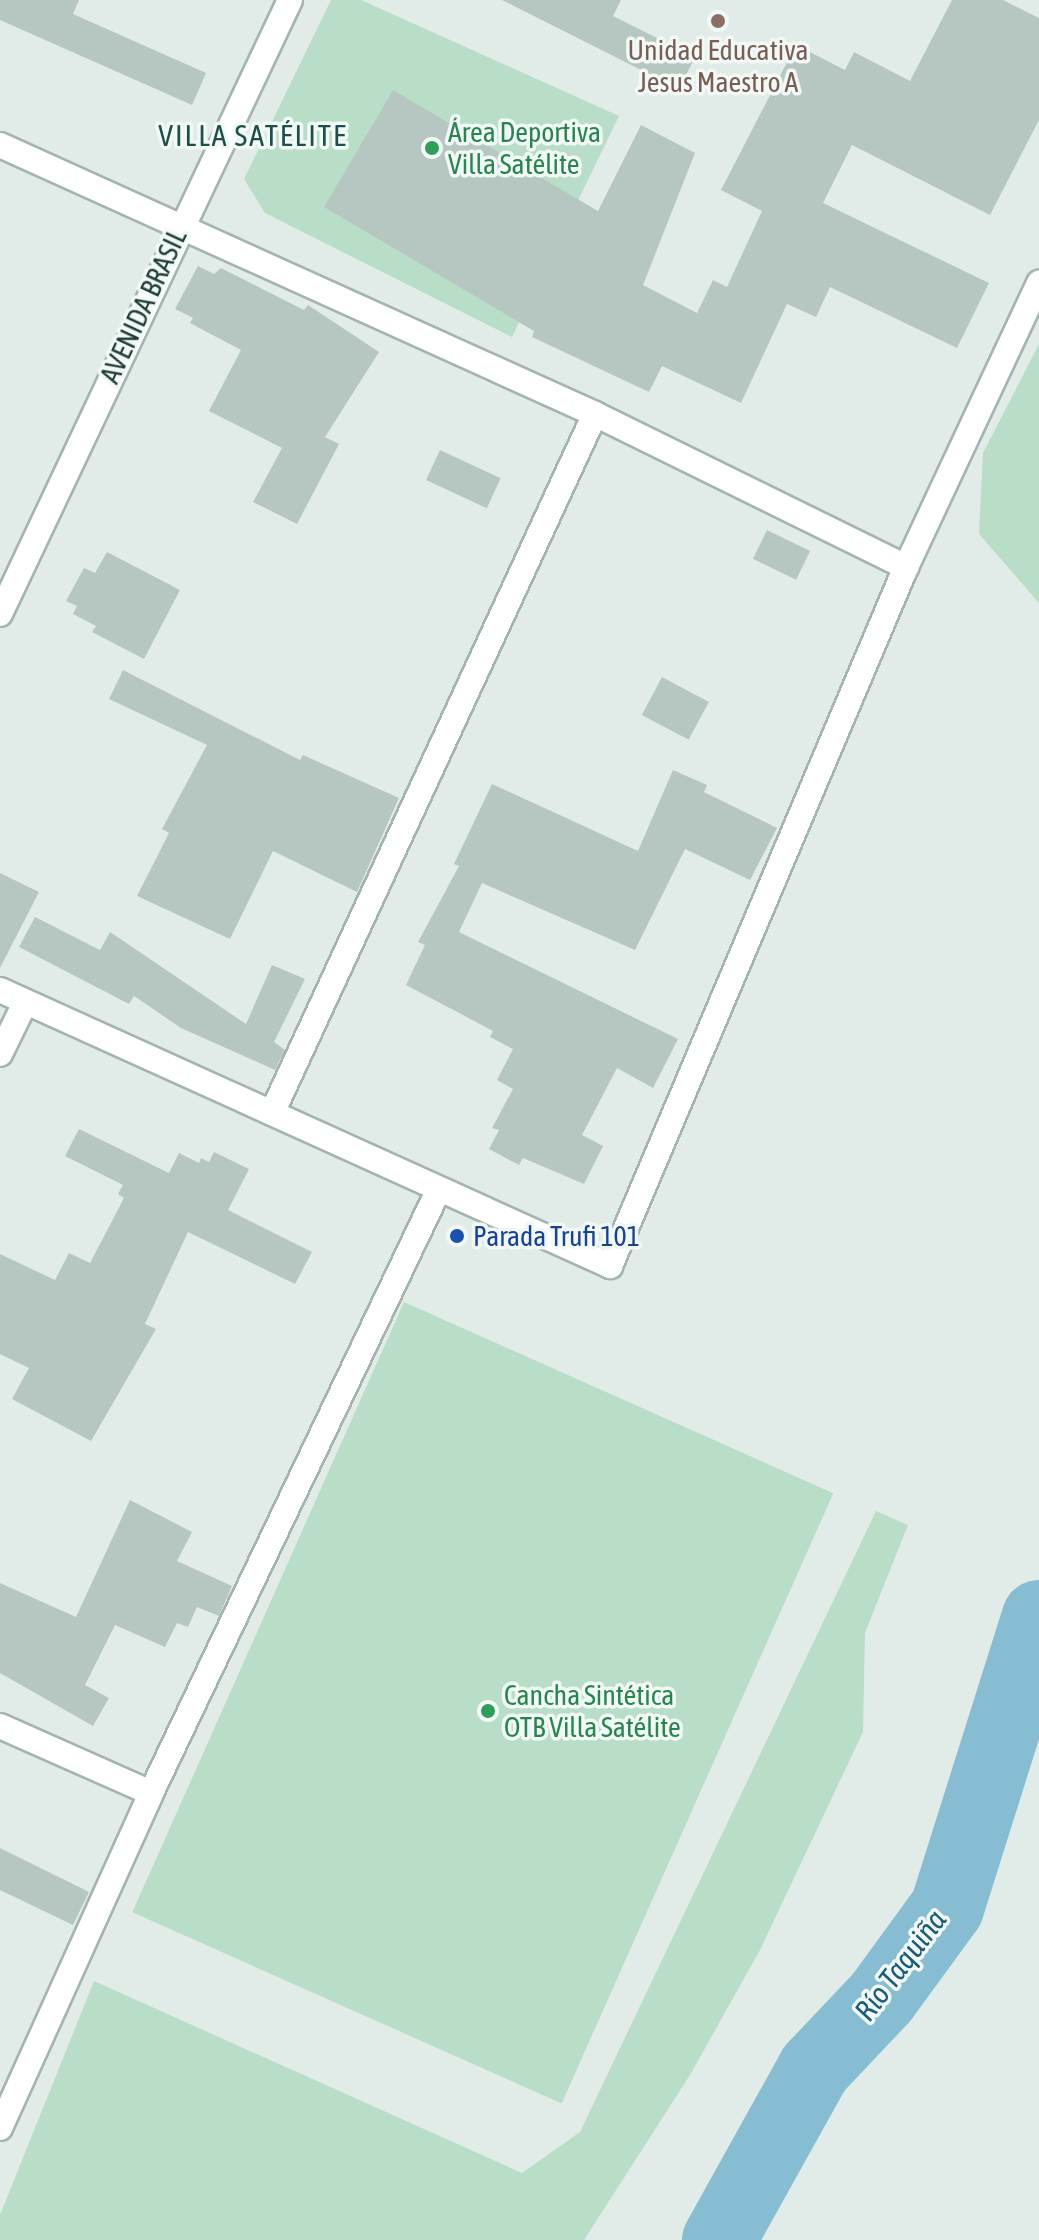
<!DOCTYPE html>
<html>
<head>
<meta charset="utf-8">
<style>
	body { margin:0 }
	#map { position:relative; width:1039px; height:2240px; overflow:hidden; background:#e1ece8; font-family:"Asap Condensed",sans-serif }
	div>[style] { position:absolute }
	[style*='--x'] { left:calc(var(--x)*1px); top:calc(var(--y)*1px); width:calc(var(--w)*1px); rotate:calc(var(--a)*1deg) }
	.green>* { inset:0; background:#b9dec8; transform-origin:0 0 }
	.river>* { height:74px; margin:-37px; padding:0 37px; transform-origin:37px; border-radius:37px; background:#87bdd2 }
	.building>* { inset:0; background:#b6c7c2; transform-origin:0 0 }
	.roads { filter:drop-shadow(2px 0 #a4b4b0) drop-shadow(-2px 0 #a4b4b0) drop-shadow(0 2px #a4b4b0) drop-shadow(0 -2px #a4b4b0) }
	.minor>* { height:24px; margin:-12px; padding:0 12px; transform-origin:12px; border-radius:12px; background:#fff }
	.dots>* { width:22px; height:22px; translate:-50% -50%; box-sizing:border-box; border:4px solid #f1f8f6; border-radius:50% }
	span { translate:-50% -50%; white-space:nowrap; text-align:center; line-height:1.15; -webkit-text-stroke:7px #f1f8f6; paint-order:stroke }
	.education-label { font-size:28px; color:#785e54 }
	.leisure-label { font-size:28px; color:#27864d }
	.left { translate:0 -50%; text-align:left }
	.street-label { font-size:28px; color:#213d39 }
	.transit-label { font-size:28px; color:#164399 }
	.neighbourhood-label { font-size:30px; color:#1c4f4a; letter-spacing:2px }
	.water-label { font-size:30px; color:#195d7a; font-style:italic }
</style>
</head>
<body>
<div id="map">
	<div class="green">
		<i style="clip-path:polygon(331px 0,361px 0,619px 116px,512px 337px,265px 213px,244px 179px)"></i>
		<i style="clip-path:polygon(1039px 344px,1039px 603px,979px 534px,983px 453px)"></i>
		<i style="left:404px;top:1302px;width:470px;height:668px;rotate:24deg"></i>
		<i style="clip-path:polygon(876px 1511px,908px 1525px,865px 1633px,863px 1732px,760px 1950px,690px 2075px,584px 2240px,0 2240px,0 2215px,94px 1981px,522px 2173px,580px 2132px)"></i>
	</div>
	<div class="river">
		<i style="--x:719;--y:2240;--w:196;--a:-60.9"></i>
		<i style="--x:814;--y:2069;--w:99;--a:-46.6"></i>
		<i style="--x:882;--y:1997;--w:110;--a:-53.9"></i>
		<i style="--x:947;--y:1908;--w:305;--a:-72.5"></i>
	</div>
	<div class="building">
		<i style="clip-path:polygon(0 0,79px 0,73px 14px,206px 73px,192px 105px,0 20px)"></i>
		<i style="clip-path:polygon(502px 0,621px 0,613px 16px,695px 57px,679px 89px)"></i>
		<i style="clip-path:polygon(952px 0,1003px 0,1039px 18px,1039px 120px,990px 215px,852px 145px,823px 203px,989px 283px,957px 348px,830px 287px,816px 317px,787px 304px,741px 403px,662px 366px,649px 392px,532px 337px,534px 331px,324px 207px,393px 90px,598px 211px,641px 125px,695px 153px,643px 285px,697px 313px,713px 280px,727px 287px,762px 211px,721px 190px,796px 45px,845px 70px,854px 52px,910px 81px)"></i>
		<i style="clip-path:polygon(198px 266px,214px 274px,221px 268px,304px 310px,308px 305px,379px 352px,325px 437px,339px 444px,297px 524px,253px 502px,282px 448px,209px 411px,241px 350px,190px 323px,193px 318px,175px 309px)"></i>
		<i style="left:440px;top:450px;width:67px;height:33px;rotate:25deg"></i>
		<i style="left:767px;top:530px;width:48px;height:32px;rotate:26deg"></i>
		<i style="clip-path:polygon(107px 552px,180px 590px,144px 659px,92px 632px,96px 626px,73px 614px,77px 606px,66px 601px,84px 568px,95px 573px)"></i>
		<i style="clip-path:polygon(123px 670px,300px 760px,303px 755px,399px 798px,357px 892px,273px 851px,230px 939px,137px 896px,169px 833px,162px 829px,207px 745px,109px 699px)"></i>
		<i style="left:662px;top:677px;width:53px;height:43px;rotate:28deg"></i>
		<i style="clip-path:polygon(673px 770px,707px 785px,704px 792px,777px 828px,750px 880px,685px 849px,635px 950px,482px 883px,459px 932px,678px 1039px,653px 1088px,617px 1068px,582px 1135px,603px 1146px,584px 1184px,523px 1158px,519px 1165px,489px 1149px,499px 1130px,492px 1128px,513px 1089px,497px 1080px,513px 1049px,490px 1037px,493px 1031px,406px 985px,425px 945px,418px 942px,459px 866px,454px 864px,492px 784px,638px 851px)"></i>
		<i style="clip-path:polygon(0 873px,39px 892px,0 968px)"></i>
		<i style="clip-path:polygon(35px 917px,100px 950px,110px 932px,246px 1024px,272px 965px,305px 979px,274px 1042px,285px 1050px,275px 1070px,181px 1028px,134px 996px,129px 1004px,19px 947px)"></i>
		<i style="clip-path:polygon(79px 1129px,169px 1173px,179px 1153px,199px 1163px,201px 1158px,209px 1162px,214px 1152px,249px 1169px,228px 1210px,312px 1252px,295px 1284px,188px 1232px,145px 1324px,156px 1329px,91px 1441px,12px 1399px,29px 1368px,0 1354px,0 1254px,55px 1280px,69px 1253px,90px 1263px,124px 1198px,118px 1194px,123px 1185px,65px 1156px)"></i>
		<i style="clip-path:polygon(130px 1500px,192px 1532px,177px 1561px,232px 1586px,219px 1616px,197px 1607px,188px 1627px,177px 1623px,165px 1647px,115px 1625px,85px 1685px,109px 1698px,93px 1726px,0 1673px,0 1583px,76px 1617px)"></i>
		<i style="clip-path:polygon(0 1848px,89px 1892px,73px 1925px,0 1890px)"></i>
	</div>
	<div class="roads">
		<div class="minor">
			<i style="--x:0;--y:145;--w:653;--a:24.33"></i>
			<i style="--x:595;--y:414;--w:347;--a:26.2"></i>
			<i style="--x:0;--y:614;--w:679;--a:-64.72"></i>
			<i style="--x:0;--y:990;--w:670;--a:24.34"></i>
			<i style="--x:610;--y:1266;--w:759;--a:-67.05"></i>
			<i style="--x:906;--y:567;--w:314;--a:-64.9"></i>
			<i style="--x:0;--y:1054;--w:57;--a:-63.9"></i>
			<i style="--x:272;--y:1113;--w:770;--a:-65.2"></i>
			<i style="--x:0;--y:1726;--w:165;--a:23.9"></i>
			<i style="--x:0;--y:2128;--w:367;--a:-65.7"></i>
			<i style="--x:151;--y:1793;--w:667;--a:-64.51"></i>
		</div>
	</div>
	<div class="dots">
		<i style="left:718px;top:21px;background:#8d6e63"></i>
		<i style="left:432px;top:148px;background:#2e9e5b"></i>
		<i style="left:457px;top:1236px;background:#1a4fb4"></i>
		<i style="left:488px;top:1711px;background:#2e9e5b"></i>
	</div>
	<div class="education-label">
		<span style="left:718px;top:66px">Unidad Educativa<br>Jesus Maestro A</span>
	</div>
	<div class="leisure-label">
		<span class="left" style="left:448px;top:148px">Área Deportiva<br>Villa Satélite</span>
		<span class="left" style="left:504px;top:1711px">Cancha Sintética<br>OTB Villa Satélite</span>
	</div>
	<div class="street-label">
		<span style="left:143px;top:306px;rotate:-65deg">AVENIDA BRASIL</span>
	</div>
	<div class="transit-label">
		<span class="left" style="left:473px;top:1236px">Parada Trufi 101</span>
	</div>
	<div class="neighbourhood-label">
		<span style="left:253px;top:135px">VILLA SATÉLITE</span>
	</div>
	<div class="water-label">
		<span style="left:900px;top:1965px;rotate:-53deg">Río Taquiña</span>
	</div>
</div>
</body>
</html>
